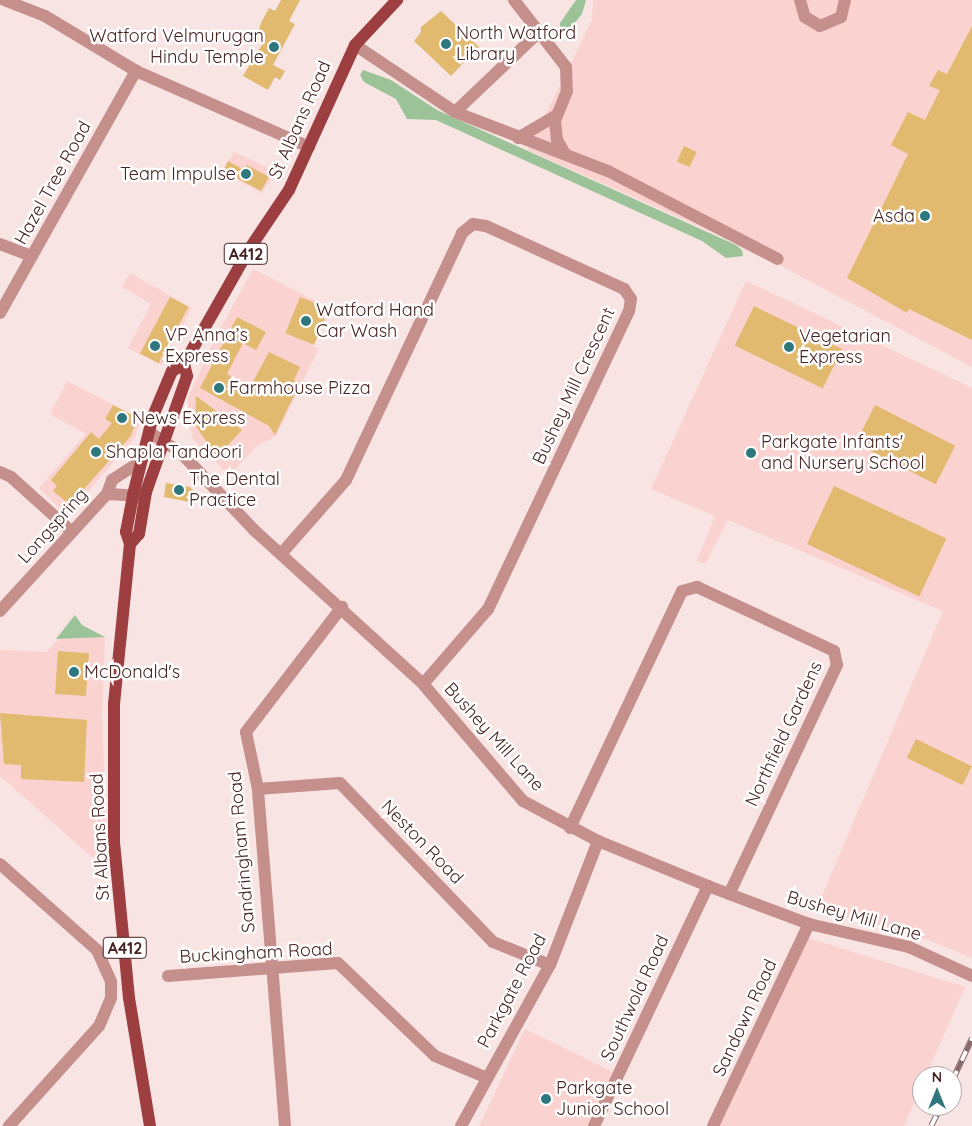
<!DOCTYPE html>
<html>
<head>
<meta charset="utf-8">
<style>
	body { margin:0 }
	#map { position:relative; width:972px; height:1126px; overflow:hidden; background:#f7e4e3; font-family:Quicksand,sans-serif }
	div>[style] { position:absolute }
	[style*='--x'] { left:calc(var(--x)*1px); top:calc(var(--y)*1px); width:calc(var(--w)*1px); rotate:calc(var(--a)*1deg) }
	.built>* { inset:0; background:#fad2d0 }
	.green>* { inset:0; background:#9cc398 }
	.building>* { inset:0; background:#e1ba70; transform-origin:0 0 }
	.minor>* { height:12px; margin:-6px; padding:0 6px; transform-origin:6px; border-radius:6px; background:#c58f8c }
	.tertiary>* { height:12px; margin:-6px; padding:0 6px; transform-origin:6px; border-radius:6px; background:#c58f8c }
	.primary>* { height:12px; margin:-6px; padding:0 6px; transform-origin:6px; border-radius:6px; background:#9d3f40 }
	.rail>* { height:5.5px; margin-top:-2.75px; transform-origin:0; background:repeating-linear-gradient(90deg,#fff 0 11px,#856968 0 22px); box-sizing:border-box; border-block:1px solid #856968 }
	.dots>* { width:14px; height:14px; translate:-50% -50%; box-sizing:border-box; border:2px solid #fff; border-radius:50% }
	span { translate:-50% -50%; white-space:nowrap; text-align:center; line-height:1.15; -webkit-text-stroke:5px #fff; paint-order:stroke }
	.shield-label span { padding:1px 4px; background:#fff; border:1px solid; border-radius:4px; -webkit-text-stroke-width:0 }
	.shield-label { font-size:16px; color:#472524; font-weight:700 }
	.poi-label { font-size:18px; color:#472524 }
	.left { translate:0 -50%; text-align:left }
	.right { translate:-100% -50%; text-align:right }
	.street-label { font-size:18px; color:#472524 }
	.north { position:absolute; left:912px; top:1066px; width:50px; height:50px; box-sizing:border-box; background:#fff; border:1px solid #b5a8a7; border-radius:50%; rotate:0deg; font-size:14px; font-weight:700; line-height:20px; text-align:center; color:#472524 }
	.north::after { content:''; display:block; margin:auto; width:18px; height:22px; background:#2e777c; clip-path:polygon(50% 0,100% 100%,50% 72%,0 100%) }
</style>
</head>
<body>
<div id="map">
	<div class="built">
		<i style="clip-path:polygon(593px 0,972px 0,972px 367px,745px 247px,528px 150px,592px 20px)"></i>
		<i style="clip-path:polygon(234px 152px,276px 172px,262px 193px,223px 172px)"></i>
		<i style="clip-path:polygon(253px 269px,331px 309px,313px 346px,319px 348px,276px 436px,257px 446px,229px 475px,193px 439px,186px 411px,189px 395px,218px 333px)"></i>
		<i style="clip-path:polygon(130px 273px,192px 308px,162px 365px,128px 348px,151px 304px,122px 287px)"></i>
		<i style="clip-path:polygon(746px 281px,972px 388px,972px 958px,928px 940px,816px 910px,943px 611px,728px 520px,705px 564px,697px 561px,715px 516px,651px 489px)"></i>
		<i style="clip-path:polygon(67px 381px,141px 419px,134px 439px,67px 515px,39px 488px,86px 434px,50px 414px)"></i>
		<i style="clip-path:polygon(61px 637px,105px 637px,102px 715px,107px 856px,92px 857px,0 776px,0 650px,46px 652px)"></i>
		<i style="clip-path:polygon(802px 936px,965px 987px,926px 1076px,922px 1076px,922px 1085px,904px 1126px,716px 1126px)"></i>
		<i style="clip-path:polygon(525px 1029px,613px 1072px,587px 1126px,479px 1126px)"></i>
	</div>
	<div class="green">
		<i style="clip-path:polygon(576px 0,586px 0,582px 14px,567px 32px,560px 31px,560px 23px)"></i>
		<i style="clip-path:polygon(363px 70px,391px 80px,437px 110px,736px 245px,742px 250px,743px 256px,726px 258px,702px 241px,436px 120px,407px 119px,396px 99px,364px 82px,360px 75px)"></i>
		<i style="clip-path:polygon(75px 615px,82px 625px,105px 637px,56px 639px)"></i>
	</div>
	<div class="building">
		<i style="clip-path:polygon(281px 0,300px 0,289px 21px,295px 24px,273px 65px,285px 71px,280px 80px,275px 77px,268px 90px,243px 76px,263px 43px,256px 39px,261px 23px,269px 8px,275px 11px)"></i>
		<i style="clip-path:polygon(441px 11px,479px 47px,451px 76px,414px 41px,421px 32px,421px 27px)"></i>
		<i style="clip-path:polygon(972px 26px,972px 340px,909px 309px,907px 313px,847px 278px,908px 154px,891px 145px,908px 112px,925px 120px,940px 90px,929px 86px,938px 70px,947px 74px)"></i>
		<i style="left:684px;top:146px;width:14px;height:17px;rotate:25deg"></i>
		<i style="clip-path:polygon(228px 161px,244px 170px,247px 165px,269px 177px,261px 191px,223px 171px)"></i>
		<i style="left:170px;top:297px;width:21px;height:64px;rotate:28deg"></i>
		<i style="left:300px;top:297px;width:31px;height:39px;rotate:22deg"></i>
		<i style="left:754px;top:306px;width:98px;height:44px;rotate:26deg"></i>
		<i style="clip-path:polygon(237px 317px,266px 332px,256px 350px,243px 343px,227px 374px,231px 376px,227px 386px,246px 395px,269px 352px,300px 367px,294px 380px,300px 383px,275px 435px,269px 426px,200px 388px)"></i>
		<i style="clip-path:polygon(196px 396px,242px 430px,217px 457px,195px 425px)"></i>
		<i style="clip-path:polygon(113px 405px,138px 418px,130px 437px,70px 505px,53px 491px,57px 486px,51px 480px,91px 432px,99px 439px,112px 423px,105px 419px)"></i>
		<i style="left:875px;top:405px;width:90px;height:43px;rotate:27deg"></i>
		<i style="clip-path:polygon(166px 483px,190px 487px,197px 494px,195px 503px,164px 497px)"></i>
		<i style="left:834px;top:486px;width:124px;height:64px;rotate:25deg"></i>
		<i style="left:58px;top:651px;width:31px;height:43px;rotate:4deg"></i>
		<i style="clip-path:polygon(0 713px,87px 720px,84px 782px,21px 779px,21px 765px,4px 764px)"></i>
		<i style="left:916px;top:739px;width:62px;height:21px;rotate:26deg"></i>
	</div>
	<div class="minor">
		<i style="--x:4;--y:0;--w:44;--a:21.3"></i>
		<i style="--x:45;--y:16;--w:106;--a:31.1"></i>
		<i style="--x:136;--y:71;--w:189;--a:23.7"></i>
		<i style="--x:514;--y:0;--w:85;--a:52.2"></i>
		<i style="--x:566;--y:67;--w:24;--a:88"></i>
		<i style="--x:567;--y:91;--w:32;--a:112"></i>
		<i style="--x:555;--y:121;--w:19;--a:84"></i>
		<i style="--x:557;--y:140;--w:16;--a:60"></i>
		<i style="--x:800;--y:0;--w:18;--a:74"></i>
		<i style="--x:805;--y:17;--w:17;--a:31"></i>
		<i style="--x:820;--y:26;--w:23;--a:-23"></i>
		<i style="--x:841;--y:17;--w:17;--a:-77"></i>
		<i style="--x:355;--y:45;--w:120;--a:33.8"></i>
		<i style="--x:455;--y:112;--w:164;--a:21.1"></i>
		<i style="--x:608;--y:171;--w:191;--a:27.4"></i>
		<i style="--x:455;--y:112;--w:117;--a:-43.6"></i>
		<i style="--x:518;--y:138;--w:45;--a:-30.5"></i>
		<i style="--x:0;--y:244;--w:34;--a:21"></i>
		<i style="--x:0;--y:313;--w:278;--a:-60.7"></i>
		<i style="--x:0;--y:472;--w:12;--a:24"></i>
		<i style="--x:11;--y:477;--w:82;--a:42"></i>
		<i style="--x:107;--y:494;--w:15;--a:-70"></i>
		<i style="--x:112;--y:480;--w:33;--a:-33"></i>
		<i style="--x:281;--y:554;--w:98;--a:-48.7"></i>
		<i style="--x:346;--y:480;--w:273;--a:-64.8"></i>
		<i style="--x:462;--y:233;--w:14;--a:-39"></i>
		<i style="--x:473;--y:224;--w:13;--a:9"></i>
		<i style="--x:486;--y:226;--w:152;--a:24.5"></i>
		<i style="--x:624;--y:289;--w:12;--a:55"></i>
		<i style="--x:631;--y:299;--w:12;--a:99"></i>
		<i style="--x:629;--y:311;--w:330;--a:115.3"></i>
		<i style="--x:488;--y:609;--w:99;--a:130.9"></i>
		<i style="--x:0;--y:611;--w:159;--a:-47.6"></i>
		<i style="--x:107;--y:494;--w:36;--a:3"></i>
		<i style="--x:258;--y:789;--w:82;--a:-4.2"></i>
		<i style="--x:340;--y:783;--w:221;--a:46.1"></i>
		<i style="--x:493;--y:942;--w:61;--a:22"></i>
		<i style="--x:570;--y:828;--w:262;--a:-64.7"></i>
		<i style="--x:682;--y:591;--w:16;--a:-15"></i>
		<i style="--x:697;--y:587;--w:151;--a:25"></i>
		<i style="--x:834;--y:651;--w:14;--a:78"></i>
		<i style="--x:837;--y:665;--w:253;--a:115.2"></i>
		<i style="--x:0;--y:864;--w:130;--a:41.6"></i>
		<i style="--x:97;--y:950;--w:35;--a:66"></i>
		<i style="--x:111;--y:982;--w:16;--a:90"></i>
		<i style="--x:111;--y:998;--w:30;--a:113"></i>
		<i style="--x:99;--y:1026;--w:135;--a:132"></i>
		<i style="--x:168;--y:976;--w:170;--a:-4.4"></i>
		<i style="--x:338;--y:963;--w:134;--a:43.8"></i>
		<i style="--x:435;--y:1056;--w:54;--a:22.8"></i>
		<i style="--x:285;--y:1126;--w:338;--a:-94.6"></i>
		<i style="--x:258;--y:789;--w:58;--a:-101.9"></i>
		<i style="--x:246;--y:732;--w:158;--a:-52.5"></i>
		<i style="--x:461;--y:1126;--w:184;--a:-61.1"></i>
		<i style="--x:550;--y:965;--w:133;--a:-68.8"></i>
		<i style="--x:594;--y:1126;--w:266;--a:-64.6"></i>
		<i style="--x:713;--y:1126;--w:224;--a:-64.6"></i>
	</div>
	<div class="tertiary">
		<i style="--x:149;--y:432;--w:38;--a:33"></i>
		<i style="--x:181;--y:453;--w:106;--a:46.5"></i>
		<i style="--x:254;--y:530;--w:229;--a:42.3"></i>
		<i style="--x:423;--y:684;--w:154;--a:49.5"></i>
		<i style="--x:523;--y:801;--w:85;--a:28.1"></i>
		<i style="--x:598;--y:841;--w:119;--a:22.2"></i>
		<i style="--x:708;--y:886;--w:108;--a:20.6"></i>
		<i style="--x:809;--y:924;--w:103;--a:13"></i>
		<i style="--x:909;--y:947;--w:69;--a:24.7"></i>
	</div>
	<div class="primary">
		<i style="--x:130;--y:544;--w:13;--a:-48"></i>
		<i style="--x:139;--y:534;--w:43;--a:-80.5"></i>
		<i style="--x:146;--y:492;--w:123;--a:-70.5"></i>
		<i style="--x:187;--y:376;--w:12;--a:-104"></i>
		<i style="--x:150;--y:1126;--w:130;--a:-99.3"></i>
		<i style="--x:129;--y:998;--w:156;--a:-95.5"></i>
		<i style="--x:114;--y:843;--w:139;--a:-90"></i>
		<i style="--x:114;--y:704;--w:161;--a:-84.3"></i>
		<i style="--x:130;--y:544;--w:13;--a:-108"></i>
		<i style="--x:126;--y:532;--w:38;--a:-79"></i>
		<i style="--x:133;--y:495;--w:81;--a:-75.8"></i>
		<i style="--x:153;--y:416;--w:49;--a:-67.1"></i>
		<i style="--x:172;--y:371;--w:14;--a:-30"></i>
		<i style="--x:184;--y:364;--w:133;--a:-60.4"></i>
		<i style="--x:250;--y:248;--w:70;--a:-56.1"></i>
		<i style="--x:289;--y:190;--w:159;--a:-65.5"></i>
		<i style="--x:355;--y:45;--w:62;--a:-47"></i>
	</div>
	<div class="rail">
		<i style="--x:952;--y:1081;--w:47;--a:-65.1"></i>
		<i style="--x:931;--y:1126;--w:22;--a:-63"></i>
	</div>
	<div class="dots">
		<i style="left:446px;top:44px;background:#2e777c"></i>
		<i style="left:274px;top:47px;background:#2e777c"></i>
		<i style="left:246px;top:174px;background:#2e777c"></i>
		<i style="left:925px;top:216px;background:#2e777c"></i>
		<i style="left:306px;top:321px;background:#2e777c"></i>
		<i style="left:155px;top:346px;background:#2e777c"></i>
		<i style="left:789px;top:347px;background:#2e777c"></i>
		<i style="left:219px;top:388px;background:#2e777c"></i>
		<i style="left:122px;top:418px;background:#2e777c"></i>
		<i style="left:96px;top:452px;background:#2e777c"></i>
		<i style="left:751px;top:453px;background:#2e777c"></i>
		<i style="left:179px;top:490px;background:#2e777c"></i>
		<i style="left:74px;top:672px;background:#2e777c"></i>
		<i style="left:546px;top:1099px;background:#2e777c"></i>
	</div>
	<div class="shield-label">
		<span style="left:246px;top:254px">A412</span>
		<span style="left:125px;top:948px">A412</span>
	</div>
	<div class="poi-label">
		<span class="left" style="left:456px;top:44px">North Watford<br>Library</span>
		<span class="right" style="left:264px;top:47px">Watford Velmurugan<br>Hindu Temple</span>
		<span class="right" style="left:236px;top:174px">Team Impulse</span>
		<span class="right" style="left:915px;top:216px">Asda</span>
		<span class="left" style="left:316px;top:321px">Watford Hand<br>Car Wash</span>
		<span class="left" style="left:165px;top:346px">VP Anna’s<br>Express</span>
		<span class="left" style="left:799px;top:347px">Vegetarian<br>Express</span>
		<span class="left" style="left:229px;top:388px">Farmhouse Pizza</span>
		<span class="left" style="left:132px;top:418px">News Express</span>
		<span class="left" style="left:761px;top:453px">Parkgate Infants'<br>and Nursery School</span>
		<span class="left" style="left:106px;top:452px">Shapla Tandoori</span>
		<span class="left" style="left:189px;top:490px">The Dental<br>Practice</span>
		<span class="left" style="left:84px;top:672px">McDonald's</span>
		<span class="left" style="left:556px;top:1099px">Parkgate<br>Junior School</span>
	</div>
	<div class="street-label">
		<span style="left:300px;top:120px;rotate:-66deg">St Albans Road</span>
		<span style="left:53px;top:183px;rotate:-61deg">Hazel Tree Road</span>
		<span style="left:574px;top:386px;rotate:-65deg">Bushey Mill Crescent</span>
		<span style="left:53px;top:526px;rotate:-48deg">Longspring</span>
		<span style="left:784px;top:734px;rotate:-65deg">Northfield Gardens</span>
		<span style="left:494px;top:737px;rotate:48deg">Bushey Mill Lane</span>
		<span style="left:100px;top:837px;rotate:-93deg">St Albans Road</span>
		<span style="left:422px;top:842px;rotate:46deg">Neston Road</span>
		<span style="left:242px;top:852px;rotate:-95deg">Sandringham Road</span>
		<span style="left:854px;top:916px;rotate:16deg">Bushey Mill Lane</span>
		<span style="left:256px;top:953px;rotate:-3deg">Buckingham Road</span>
		<span style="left:512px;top:991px;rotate:-62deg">Parkgate Road</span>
		<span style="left:635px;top:998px;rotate:-65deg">Southwold Road</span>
		<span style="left:745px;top:1018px;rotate:-65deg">Sandown Road</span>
	</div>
	<div class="north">N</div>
</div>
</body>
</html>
